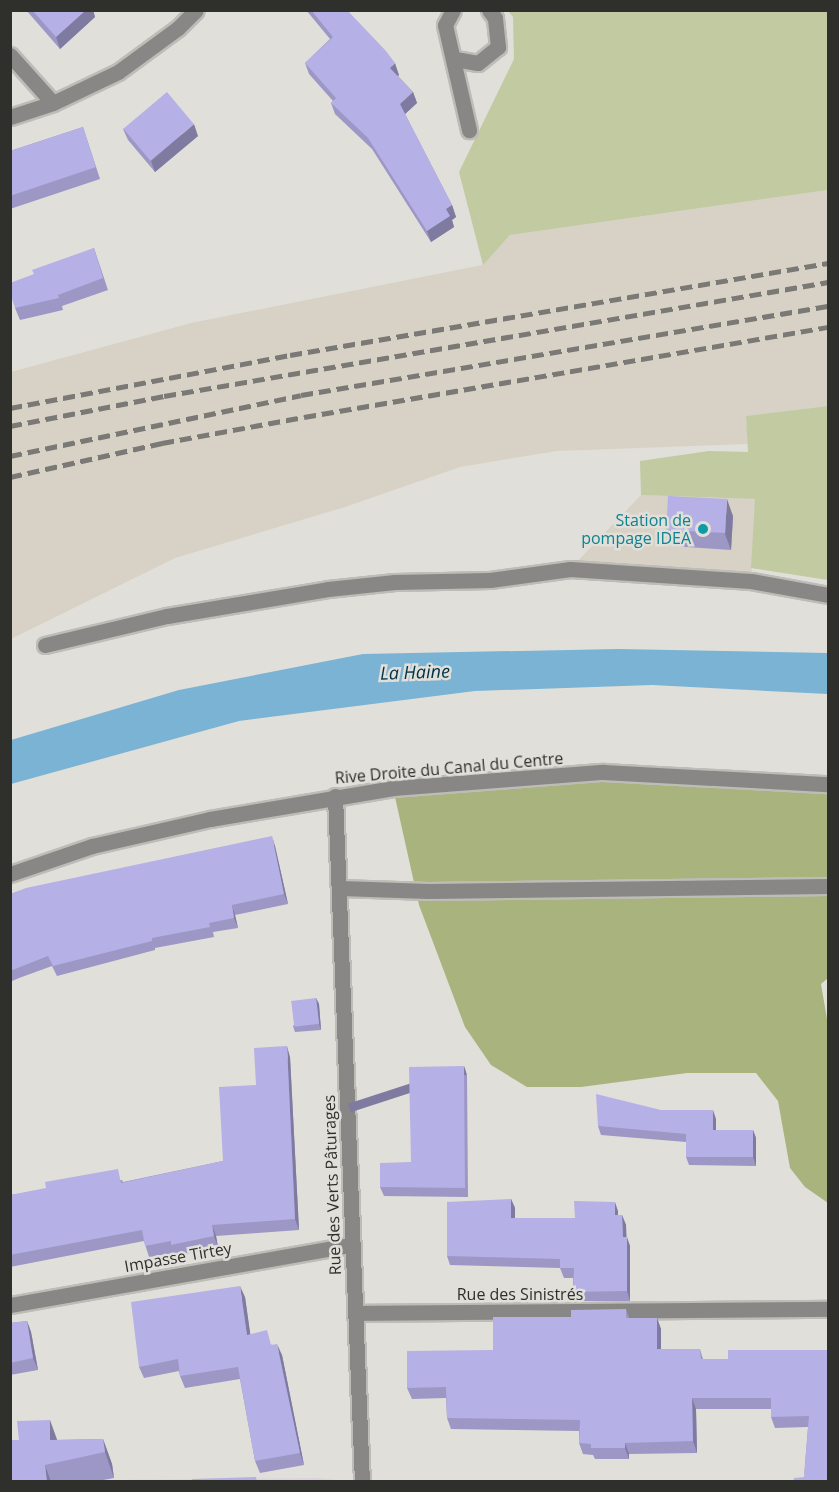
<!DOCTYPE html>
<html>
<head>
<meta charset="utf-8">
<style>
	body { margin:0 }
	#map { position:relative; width:839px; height:1492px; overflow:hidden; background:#e1dfd9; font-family:"Open Sans",sans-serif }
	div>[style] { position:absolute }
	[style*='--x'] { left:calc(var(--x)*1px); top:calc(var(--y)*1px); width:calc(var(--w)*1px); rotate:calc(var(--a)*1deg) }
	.commercial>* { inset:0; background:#ddd0e3 }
	.built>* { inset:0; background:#d7d2c5 }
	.green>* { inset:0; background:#c2caa2 }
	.forest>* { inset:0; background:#a9b37d }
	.water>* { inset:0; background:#7ab3d3 }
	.roads { filter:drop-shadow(2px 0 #bdbcb6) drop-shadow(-2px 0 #bdbcb6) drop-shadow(0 2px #bdbcb6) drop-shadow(0 -2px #bdbcb6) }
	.minor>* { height:15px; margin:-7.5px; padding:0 7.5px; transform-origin:7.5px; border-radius:7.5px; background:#898686 }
	.rail>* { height:4.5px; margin-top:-2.25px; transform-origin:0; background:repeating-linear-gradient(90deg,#7a7975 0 12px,transparent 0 18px) }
	.wall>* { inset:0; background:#9c97c5 }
	.shaded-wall>* { inset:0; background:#7f7ba0; transform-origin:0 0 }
	.building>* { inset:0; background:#b5b0e5; transform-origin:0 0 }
	.dots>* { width:16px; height:16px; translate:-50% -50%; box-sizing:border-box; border:3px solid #e1dfd9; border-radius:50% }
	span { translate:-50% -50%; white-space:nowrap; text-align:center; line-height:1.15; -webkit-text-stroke:5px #e1dfd9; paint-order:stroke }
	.culture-label { font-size:16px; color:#0d838f }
	.right { translate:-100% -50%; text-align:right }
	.street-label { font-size:16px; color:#2f2f2c }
	.water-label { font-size:18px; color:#003046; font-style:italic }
	.frame { position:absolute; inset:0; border:12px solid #2f2f2c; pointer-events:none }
</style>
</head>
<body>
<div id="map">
	<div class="commercial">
		<i style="clip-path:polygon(317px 1478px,347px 1481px,10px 1481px)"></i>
	</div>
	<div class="built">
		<i style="clip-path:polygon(828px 190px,828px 406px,746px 416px,748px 444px,557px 451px,460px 467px,345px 507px,175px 558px,11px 639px,11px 372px,191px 323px,482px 265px,510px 235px)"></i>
		<i style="clip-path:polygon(641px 495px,756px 499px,751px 581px,570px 569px)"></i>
	</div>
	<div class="green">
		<i style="clip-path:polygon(508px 11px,828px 11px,828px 190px,510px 235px,483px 265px,459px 172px,514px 59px,513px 17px)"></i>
		<i style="clip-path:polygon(828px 406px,828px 580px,751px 568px,755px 499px,641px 495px,640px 461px,709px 451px,748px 452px,746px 416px)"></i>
	</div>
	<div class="forest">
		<i style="clip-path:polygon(603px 773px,828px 784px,828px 978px,821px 984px,828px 1025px,828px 1203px,805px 1187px,790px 1168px,778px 1101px,756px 1073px,687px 1073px,581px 1087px,527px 1087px,491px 1065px,465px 1027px,419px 905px,393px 788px)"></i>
	</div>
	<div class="water">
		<i style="clip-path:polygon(618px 649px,828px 653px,828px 694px,652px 685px,475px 691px,239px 721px,11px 784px,11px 740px,179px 690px,363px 654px)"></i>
	</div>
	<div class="roads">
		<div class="minor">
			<i style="--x:453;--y:10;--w:17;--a:118"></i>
			<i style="--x:445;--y:25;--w:108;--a:77.1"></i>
			<i style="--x:10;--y:55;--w:64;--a:48.1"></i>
			<i style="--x:455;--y:59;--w:23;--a:10"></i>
			<i style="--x:478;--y:63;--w:26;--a:-39"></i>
			<i style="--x:498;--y:47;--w:29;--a:-96"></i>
			<i style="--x:495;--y:18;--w:10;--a:-127"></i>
			<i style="--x:10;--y:117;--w:45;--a:-18"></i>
			<i style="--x:53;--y:103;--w:72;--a:-25.5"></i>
			<i style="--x:118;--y:72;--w:74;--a:-36.3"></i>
			<i style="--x:178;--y:28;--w:25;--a:-45"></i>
			<i style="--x:45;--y:645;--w:125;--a:-13.4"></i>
			<i style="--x:167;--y:616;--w:163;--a:-9.5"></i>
			<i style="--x:328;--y:589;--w:67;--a:-6"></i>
			<i style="--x:395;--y:582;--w:95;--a:-1.2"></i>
			<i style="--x:490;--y:580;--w:81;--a:-7.8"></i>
			<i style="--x:570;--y:569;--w:181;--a:3.8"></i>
			<i style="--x:751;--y:581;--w:78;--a:10.3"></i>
			<i style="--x:335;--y:796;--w:687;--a:87.75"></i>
			<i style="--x:10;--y:874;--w:87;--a:-18.9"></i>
			<i style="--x:92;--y:846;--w:121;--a:-12.9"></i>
			<i style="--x:210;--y:819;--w:186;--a:-9.6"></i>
			<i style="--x:393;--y:788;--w:211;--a:-4.4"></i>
			<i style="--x:603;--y:772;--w:225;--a:3.1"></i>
			<i style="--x:340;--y:888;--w:88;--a:2"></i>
			<i style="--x:428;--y:891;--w:400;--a:-0.7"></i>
			<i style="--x:10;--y:1305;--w:347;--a:-10"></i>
			<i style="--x:355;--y:1313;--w:473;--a:-0.5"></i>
		</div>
	</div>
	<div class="rail">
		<i style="--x:10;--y:408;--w:285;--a:-10.7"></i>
		<i style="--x:290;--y:355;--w:546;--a:-9.7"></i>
		<i style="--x:10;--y:426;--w:157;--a:-11"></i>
		<i style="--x:164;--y:396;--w:674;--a:-9.74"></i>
		<i style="--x:10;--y:456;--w:297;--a:-11.8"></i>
		<i style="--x:301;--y:395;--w:534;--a:-9.59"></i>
		<i style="--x:10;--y:477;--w:156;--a:-12.6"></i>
		<i style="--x:162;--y:443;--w:144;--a:-10.4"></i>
		<i style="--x:304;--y:417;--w:532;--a:-9.75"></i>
	</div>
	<div class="wall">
		<i style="clip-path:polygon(26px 10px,93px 10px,95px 17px,60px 49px)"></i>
		<i style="clip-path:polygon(306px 10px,347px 10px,399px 75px,398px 76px,413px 92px,417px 103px,405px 114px,452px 205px,456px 217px,452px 220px,454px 227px,431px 242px,372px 149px,335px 114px,331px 103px,333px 101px,309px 74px,305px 63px,330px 39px)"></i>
		<i style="clip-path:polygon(83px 127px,100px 179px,10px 209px,10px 151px)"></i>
		<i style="clip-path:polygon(123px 129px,198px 136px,155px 172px,128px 140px)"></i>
		<i style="clip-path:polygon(94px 248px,108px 290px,62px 306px,63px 310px,20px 320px,15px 308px,34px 274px)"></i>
		<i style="clip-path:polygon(733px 516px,731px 550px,672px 546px,666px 530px)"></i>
		<i style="clip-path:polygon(275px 846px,288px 904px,235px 915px,238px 928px,213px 932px,214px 937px,155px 948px,155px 950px,57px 976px,52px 966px,19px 978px,10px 982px,10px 894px)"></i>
		<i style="clip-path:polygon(316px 998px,319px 1004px,321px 1030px,295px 1032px,293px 1026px)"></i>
		<i style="clip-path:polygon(290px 1057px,299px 1230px,216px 1236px,218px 1247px,175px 1256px,174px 1253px,149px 1257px,144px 1241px,10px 1267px,10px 1195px,122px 1180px,123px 1182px,223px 1161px,256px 1085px)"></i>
		<i style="clip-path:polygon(464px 1066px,467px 1075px,468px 1197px,384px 1196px,380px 1187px,411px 1162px)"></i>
		<i style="clip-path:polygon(661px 1110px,716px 1119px,716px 1130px,753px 1130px,756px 1138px,756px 1166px,689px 1165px,686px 1157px,686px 1142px,601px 1135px,598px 1126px)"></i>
		<i style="clip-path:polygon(511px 1199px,515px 1208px,515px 1218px,575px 1218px,618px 1211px,618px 1215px,622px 1215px,626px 1225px,626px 1237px,630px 1246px,630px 1301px,576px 1301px,573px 1292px,573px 1278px,564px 1278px,560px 1268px,450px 1265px,447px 1256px)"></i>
		<i style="clip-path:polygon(245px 1297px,250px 1334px,272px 1345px,282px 1355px,304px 1465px,260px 1473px,255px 1461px,240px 1379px,185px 1388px,180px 1376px,179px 1371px,144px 1378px,139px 1367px)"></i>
		<i style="clip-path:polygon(626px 1309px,629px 1318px,657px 1318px,661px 1329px,661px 1349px,700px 1349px,703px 1359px,728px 1359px,828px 1350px,804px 1477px,808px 1427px,775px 1428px,771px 1417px,771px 1409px,696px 1409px,697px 1453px,629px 1454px,629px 1459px,595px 1459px,593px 1455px,583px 1454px,579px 1443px,579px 1431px,451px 1429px,447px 1418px,446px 1398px,412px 1399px,407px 1388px,571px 1317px)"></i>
		<i style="clip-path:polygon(27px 1321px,31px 1332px,38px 1370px,10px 1375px,10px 1323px)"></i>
		<i style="clip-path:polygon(103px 1439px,112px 1464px,114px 1478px,98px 1481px,147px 1482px,10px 1482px,57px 1440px)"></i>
	</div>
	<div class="shaded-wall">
		<i style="clip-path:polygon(86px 10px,93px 10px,95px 17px,60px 49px,56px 37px)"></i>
		<i style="clip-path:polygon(395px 63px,399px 75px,394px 79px,390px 68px)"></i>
		<i style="clip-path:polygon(413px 92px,417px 103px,404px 115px,400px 104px)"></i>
		<i style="clip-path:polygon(194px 124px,198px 136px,155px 172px,151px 161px)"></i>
		<i style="clip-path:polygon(452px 205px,456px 217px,452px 220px,454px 227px,431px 242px,427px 231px,446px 209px)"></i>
		<i style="clip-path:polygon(727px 499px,733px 516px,731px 550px,725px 534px)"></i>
		<i style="clip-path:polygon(272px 836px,275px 846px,288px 904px,284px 894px)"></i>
		<i style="clip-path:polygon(232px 905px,235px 915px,238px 928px,234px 918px)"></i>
		<i style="clip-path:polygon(316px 998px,319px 1004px,321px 1030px,319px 1024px)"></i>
		<i style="clip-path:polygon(287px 1046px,290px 1057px,299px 1230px,295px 1219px)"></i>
		<i style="left:464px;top:1066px;width:9px;height:122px;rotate:72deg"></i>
		<i style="clip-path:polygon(713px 1110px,716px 1119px,716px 1139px,713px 1130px)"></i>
		<i style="clip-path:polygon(753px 1130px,756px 1138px,756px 1166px,753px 1157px)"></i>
		<i style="clip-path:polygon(511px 1199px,515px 1208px,515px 1227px,511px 1218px)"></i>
		<i style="clip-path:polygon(615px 1202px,618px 1211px,618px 1224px,615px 1215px)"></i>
		<i style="clip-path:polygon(622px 1215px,626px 1225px,627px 1246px,623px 1237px)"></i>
		<i style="clip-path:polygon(212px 1225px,216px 1236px,218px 1247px,214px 1236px)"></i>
		<i style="clip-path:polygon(627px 1237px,630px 1246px,630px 1301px,627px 1291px)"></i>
		<i style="clip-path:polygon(240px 1286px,245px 1297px,252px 1346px,247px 1335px)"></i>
		<i style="clip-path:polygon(657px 1318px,661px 1329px,661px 1360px,657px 1349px)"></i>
		<i style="clip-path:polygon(27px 1321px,31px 1332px,38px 1370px,33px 1358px)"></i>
		<i style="clip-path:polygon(277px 1344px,282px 1355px,304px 1465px,300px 1453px)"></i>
		<i style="clip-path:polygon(692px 1398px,696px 1409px,697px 1453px,693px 1441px)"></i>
		<i style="clip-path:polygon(50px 1420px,59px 1445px,50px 1440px)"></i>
		<i style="clip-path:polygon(103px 1439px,112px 1464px,114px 1478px,105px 1452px)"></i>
		<i style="clip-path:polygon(625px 1443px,629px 1454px,629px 1459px,625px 1448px)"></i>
		<i style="clip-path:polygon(45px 1465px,51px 1482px,47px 1482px)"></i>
	</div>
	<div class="building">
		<i style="clip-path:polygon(32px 10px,86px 10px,56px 37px)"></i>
		<i style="clip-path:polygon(311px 10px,347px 10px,386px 51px,395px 63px,390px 68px,413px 92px,400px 104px,452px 205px,446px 209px,450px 216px,427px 231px,368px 138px,331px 103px,336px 98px,305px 63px,333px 37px)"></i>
		<i style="left:167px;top:92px;width:42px;height:57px;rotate:50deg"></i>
		<i style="clip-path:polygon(83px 127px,96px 167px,10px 196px,10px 151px)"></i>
		<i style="clip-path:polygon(94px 248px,103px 278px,58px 295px,59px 298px,15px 308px,10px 292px,10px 283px,34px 274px,32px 270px)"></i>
		<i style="left:668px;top:496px;width:59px;height:34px;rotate:3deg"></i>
		<i style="clip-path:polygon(272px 836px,284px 894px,232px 905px,234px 918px,209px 923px,210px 927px,152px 938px,152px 941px,53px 966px,48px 956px,10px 971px,10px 894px,26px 888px)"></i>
		<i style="left:316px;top:998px;width:26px;height:25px;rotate:83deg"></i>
		<i style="clip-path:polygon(287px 1046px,295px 1219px,212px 1225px,214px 1236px,171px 1245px,171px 1241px,145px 1246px,142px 1230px,10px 1255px,10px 1195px,46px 1188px,45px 1182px,118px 1169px,121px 1183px,223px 1161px,219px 1087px,256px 1085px,254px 1048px)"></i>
		<i style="clip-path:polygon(464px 1066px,465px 1188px,380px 1187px,380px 1163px,411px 1162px,409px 1067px)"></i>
		<i style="clip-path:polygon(596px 1094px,661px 1110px,713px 1110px,713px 1130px,753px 1130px,753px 1157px,686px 1157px,686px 1134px,598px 1126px)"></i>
		<i style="clip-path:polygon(511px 1199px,511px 1218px,575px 1218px,574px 1201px,615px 1202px,615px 1215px,622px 1215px,623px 1237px,627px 1237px,627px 1291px,573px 1292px,574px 1268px,560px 1268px,560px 1259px,447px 1256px,447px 1202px)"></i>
		<i style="clip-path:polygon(240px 1286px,247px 1335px,267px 1330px,271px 1345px,277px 1344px,300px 1453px,255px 1461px,238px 1367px,180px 1376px,178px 1359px,139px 1367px,131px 1302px)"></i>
		<i style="clip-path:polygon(626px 1309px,626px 1318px,657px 1318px,657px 1349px,700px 1349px,701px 1359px,728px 1359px,728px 1350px,828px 1350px,828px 1482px,793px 1482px,794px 1478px,804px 1477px,809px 1416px,771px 1417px,771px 1398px,692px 1398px,693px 1441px,625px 1443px,625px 1448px,591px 1448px,591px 1444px,579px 1443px,580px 1420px,447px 1418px,446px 1387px,407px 1388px,407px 1351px,493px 1350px,493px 1317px,571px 1317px,571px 1310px)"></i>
		<i style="clip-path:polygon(27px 1321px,33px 1358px,10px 1363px,10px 1323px)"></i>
		<i style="clip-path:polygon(50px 1420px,50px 1440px,103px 1439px,105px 1452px,45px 1465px,47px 1482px,10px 1482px,10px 1440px,19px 1440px,17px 1421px)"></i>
		<i style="clip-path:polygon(256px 1477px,257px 1482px,193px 1482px,192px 1479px)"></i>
		<i style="clip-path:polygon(147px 1480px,147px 1482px,78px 1482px)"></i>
	</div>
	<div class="dots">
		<i style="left:703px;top:529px;background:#0f9aa8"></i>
	</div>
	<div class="culture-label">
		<span class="right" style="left:691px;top:529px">Station de<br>pompage IDEA</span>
	</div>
	<div class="street-label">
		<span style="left:449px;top:768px;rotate:-5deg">Rive Droite du Canal du Centre</span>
		<span style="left:332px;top:1185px;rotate:-92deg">Rue des Verts Pâturages</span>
		<span style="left:178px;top:1257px;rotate:-10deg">Impasse Tirtey</span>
		<span style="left:520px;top:1294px">Rue des Sinistrés</span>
	</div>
	<div class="water-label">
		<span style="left:415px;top:672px;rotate:-2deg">La Haine</span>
	</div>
	<div class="frame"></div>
</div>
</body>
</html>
